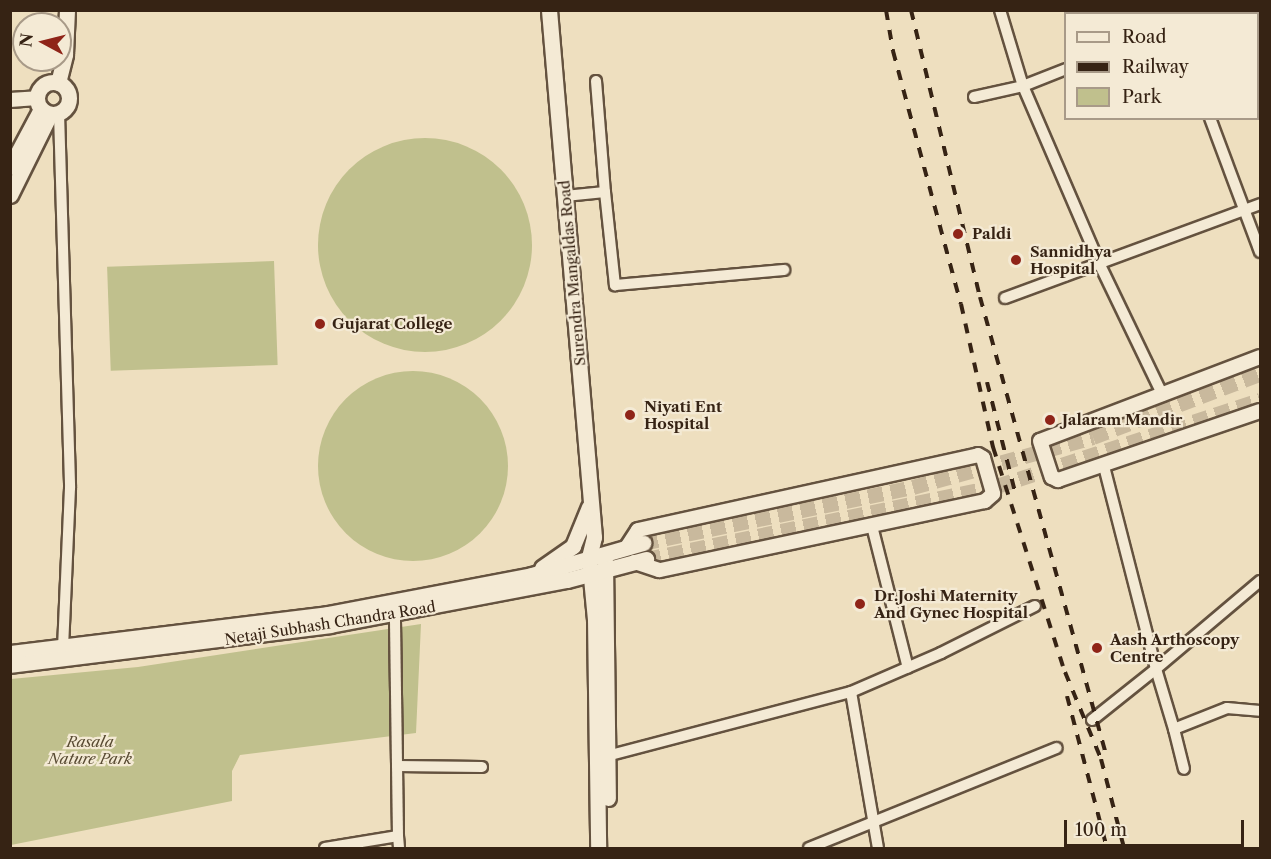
<!DOCTYPE html>
<html>
<head>
<meta charset="utf-8">
<style>
	body { margin:0 }
	#map { position:relative; width:1271px; height:859px; overflow:hidden; background:#eedfbf; font-family:"Libre Caslon Text",serif }
	div>[style] { position:absolute }
	[style*='--x'] { left:calc(var(--x)*1px); top:calc(var(--y)*1px); width:calc(var(--w)*1px); rotate:calc(var(--a)*1deg) }
	.green>* { inset:0; background:#c0c08d; transform-origin:0 0 }
	.round { border-radius:50% }
	.secondary-tunnel>* { height:15px; margin-top:-7.5px; transform-origin:0; background:repeating-linear-gradient(90deg,#c9b99d 0 15px,transparent 0 23px) }
	.roads { filter:drop-shadow(2px 0 #64523f) drop-shadow(-2px 0 #64523f) drop-shadow(0 2px #64523f) drop-shadow(0 -2px #64523f) }
	.minor>* { height:10px; margin:-5px; padding:0 5px; transform-origin:5px; border-radius:5px; background:#f4ead5 }
	.tertiary>* { height:14px; margin:-7px; padding:0 7px; transform-origin:7px; border-radius:7px; background:#f4ead5 }
	.secondary>* { height:15px; margin:-7.5px; padding:0 7.5px; transform-origin:7.5px; border-radius:7.5px; background:#f4ead5 }
	.secondary>.ring { margin:-7.5px; padding:0; box-sizing:content-box; background:none; border:15px solid #f4ead5; border-radius:50% }
	.rail>* { height:4px; margin-top:-2px; transform-origin:0; background:repeating-linear-gradient(90deg,#362314 0 10px,transparent 0 20px) }
	.dots>* { width:16px; height:16px; translate:-50% -50%; box-sizing:border-box; border:3px solid #f4ead5; border-radius:50% }
	span { translate:-50% -50%; white-space:nowrap; text-align:center; line-height:1.15; -webkit-text-stroke:4.5px #f4ead5; paint-order:stroke }
	.poi-label { font-size:15px; color:#362314; font-weight:700 }
	.left { translate:0 -50%; text-align:left }
	.street-label { font-size:15px; color:#362314 }
	.park-label { font-size:15px; color:#584a32; font-style:italic }
	.frame { position:absolute; inset:0; border:12px solid #362314; pointer-events:none }
	.legend { position:absolute; left:1064px; top:12px; width:195px; height:108px; box-sizing:border-box; background:#f4ead5; border:2px solid #a89a88; margin:0; padding:8px 10px; list-style:none; font-size:18px; color:#362314 }
	.legend li { display:flex; align-items:center; gap:12px; height:30px }
	.legend b { width:30px; border:2px solid #a89a88 }
	.north { position:absolute; left:12px; top:12px; width:60px; height:60px; box-sizing:border-box; background:#f4ead5; border:2px solid #a89a88; border-radius:50%; rotate:277deg; font-size:16px; font-weight:700; line-height:24px; text-align:center; color:#362314 }
	.north::after { content:''; display:block; margin:auto; width:21px; height:27px; background:#8f2418; clip-path:polygon(50% 0,100% 100%,50% 72%,0 100%) }
	.scale { position:absolute; left:1064px; top:820px; width:180px; height:27px; box-sizing:border-box; border:3px solid #362314; border-top:0; padding-left:8px; font-size:18px; line-height:21px; white-space:nowrap; color:#362314; -webkit-text-stroke:4px #f4ead5; paint-order:stroke }
</style>
</head>
<body>
<div id="map">
	<div class="green">
		<i class="round" style="left:318px;top:138px;width:214px;height:214px"></i>
		<i style="left:274px;top:261px;width:104px;height:167px;rotate:88deg"></i>
		<i class="round" style="left:318px;top:371px;width:190px;height:190px"></i>
		<i style="clip-path:polygon(421px 624px,416px 733px,240px 755px,232px 771px,232px 801px,11px 845px,11px 679px,138px 667px)"></i>
	</div>
	<div class="secondary-tunnel">
		<i style="--x:643;--y:543;--w:276;--a:-11.7"></i>
		<i style="--x:913;--y:487;--w:187;--a:-15.5"></i>
		<i style="--x:1093;--y:437;--w:178;--a:-20.7"></i>
		<i style="--x:646;--y:559;--w:359;--a:-11.7"></i>
		<i style="--x:997;--y:486;--w:277;--a:-18.1"></i>
	</div>
	<div class="roads">
		<div class="minor">
			<i style="--x:1000;--y:10;--w:79;--a:73.2"></i>
			<i style="--x:1023;--y:86;--w:195;--a:66.7"></i>
			<i style="--x:1100;--y:265;--w:145;--a:64.3"></i>
			<i style="--x:1168;--y:10;--w:4;--a:76"></i>
			<i style="--x:1186;--y:14;--w:6;--a:-39"></i>
			<i style="--x:596;--y:81;--w:111;--a:85.4"></i>
			<i style="--x:974;--y:97;--w:50;--a:-12.7"></i>
			<i style="--x:1023;--y:86;--w:46;--a:-21.6"></i>
			<i style="--x:59;--y:113;--w:375;--a:88.3"></i>
			<i style="--x:70;--y:488;--w:161;--a:92.5"></i>
			<i style="--x:1210;--y:118;--w:143;--a:69.5"></i>
			<i style="--x:565;--y:196;--w:40;--a:-5.7"></i>
			<i style="--x:605;--y:192;--w:94;--a:83.9"></i>
			<i style="--x:615;--y:285;--w:170;--a:-5.1"></i>
			<i style="--x:1005;--y:298;--w:272;--a:-20.2"></i>
			<i style="--x:872;--y:526;--w:146;--a:75.8"></i>
			<i style="--x:1260;--y:581;--w:136;--a:139.8"></i>
			<i style="--x:1156;--y:669;--w:63;--a:73.3"></i>
			<i style="--x:1174;--y:729;--w:57;--a:-21.6"></i>
			<i style="--x:1227;--y:708;--w:33;--a:5"></i>
			<i style="--x:851;--y:692;--w:158;--a:80.2"></i>
			<i style="--x:1092;--y:720;--w:82;--a:-38.6"></i>
			<i style="--x:1156;--y:669;--w:210;--a:-104.4"></i>
			<i style="--x:1174;--y:729;--w:41;--a:76"></i>
			<i style="--x:603;--y:757;--w:256;--a:-14.7"></i>
			<i style="--x:851;--y:692;--w:98;--a:-23.4"></i>
			<i style="--x:941;--y:653;--w:105;--a:-26.6"></i>
			<i style="--x:397;--y:766;--w:85;--a:0.7"></i>
			<i style="--x:398;--y:836;--w:12;--a:85"></i>
			<i style="--x:325;--y:848;--w:74;--a:-9.3"></i>
			<i style="--x:398;--y:836;--w:222;--a:-90.8"></i>
			<i style="--x:809;--y:848;--w:267;--a:-22"></i>
		</div>
		<div class="tertiary">
			<i style="--x:10;--y:100;--w:27;--a:-4"></i>
			<i style="--x:1260;--y:357;--w:235;--a:159.1"></i>
			<i style="--x:1040;--y:441;--w:38;--a:72"></i>
			<i style="--x:1052;--y:477;--w:7;--a:27"></i>
			<i style="--x:1058;--y:480;--w:213;--a:-18.9"></i>
			<i style="--x:627;--y:547;--w:20;--a:-57"></i>
			<i style="--x:638;--y:530;--w:348;--a:-12.4"></i>
			<i style="--x:978;--y:455;--w:6;--a:31"></i>
			<i style="--x:983;--y:458;--w:37;--a:74"></i>
			<i style="--x:993;--y:494;--w:11;--a:139"></i>
			<i style="--x:985;--y:501;--w:333;--a:168"></i>
			<i style="--x:659;--y:570;--w:26;--a:-162"></i>
		</div>
		<div class="secondary">
			<i style="--x:549;--y:10;--w:529;--a:85.12"></i>
			<i style="--x:594;--y:537;--w:21;--a:104"></i>
			<i style="--x:589;--y:557;--w:62;--a:84.5"></i>
			<i style="--x:595;--y:619;--w:229;--a:89.2"></i>
			<i class="ring" style="left:37px;top:82px;width:17px;height:17px"></i>
			<i style="--x:58;--y:83;--w:30;--a:-76"></i>
			<i style="--x:65;--y:54;--w:44;--a:-87.4"></i>
			<i style="--x:10;--y:167;--w:66;--a:-61.9"></i>
			<i style="--x:10;--y:195;--w:90;--a:-63.7"></i>
			<i style="--x:605;--y:561;--w:237;--a:89.3"></i>
			<i style="--x:542;--y:568;--w:38;--a:-35"></i>
			<i style="--x:573;--y:546;--w:42;--a:-67.7"></i>
			<i style="--x:10;--y:653;--w:320;--a:-7"></i>
			<i style="--x:328;--y:614;--w:208;--a:-10.8"></i>
			<i style="--x:532;--y:575;--w:116;--a:-16.1"></i>
			<i style="--x:10;--y:665;--w:322;--a:-7.1"></i>
			<i style="--x:330;--y:625;--w:241;--a:-10.8"></i>
			<i style="--x:567;--y:580;--w:82;--a:-14.9"></i>
		</div>
	</div>
	<div class="rail">
		<i style="--x:886;--y:10;--w:42;--a:80.3"></i>
		<i style="--x:893;--y:51;--w:262;--a:75"></i>
		<i style="--x:961;--y:304;--w:147;--a:77.4"></i>
		<i style="--x:993;--y:447;--w:236;--a:72.3"></i>
		<i style="--x:1065;--y:672;--w:94;--a:67.5"></i>
		<i style="--x:1101;--y:759;--w:92;--a:75.5"></i>
		<i style="--x:911;--y:10;--w:295;--a:76.5"></i>
		<i style="--x:980;--y:297;--w:473;--a:74.6"></i>
		<i style="--x:987;--y:382;--w:118;--a:75.7"></i>
		<i style="--x:1067;--y:696;--w:157;--a:75.3"></i>
	</div>
	<div class="dots">
		<i style="left:958px;top:234px;background:#8f2418"></i>
		<i style="left:1016px;top:260px;background:#8f2418"></i>
		<i style="left:320px;top:324px;background:#8f2418"></i>
		<i style="left:630px;top:415px;background:#8f2418"></i>
		<i style="left:1050px;top:420px;background:#8f2418"></i>
		<i style="left:860px;top:604px;background:#8f2418"></i>
		<i style="left:1097px;top:648px;background:#8f2418"></i>
	</div>
	<div class="poi-label">
		<span class="left" style="left:972px;top:234px">Paldi</span>
		<span class="left" style="left:1030px;top:260px">Sannidhya<br>Hospital</span>
		<span class="left" style="left:332px;top:324px">Gujarat College</span>
		<span class="left" style="left:644px;top:415px">Niyati Ent<br>Hospital</span>
		<span class="left" style="left:1062px;top:420px">Jalaram Mandir</span>
		<span class="left" style="left:874px;top:604px">Dr.Joshi Maternity<br>And Gynec Hospital</span>
		<span class="left" style="left:1110px;top:648px">Aash Arthoscopy<br>Centre</span>
	</div>
	<div class="street-label">
		<span style="left:572px;top:273px;rotate:-95deg">Surendra Mangaldas Road</span>
		<span style="left:330px;top:623px;rotate:-9deg">Netaji Subhash Chandra Road</span>
	</div>
	<div class="park-label">
		<span style="left:90px;top:750px">Rasala<br>Nature Park</span>
	</div>
	<div class="frame"></div>
	<ul class="legend">
	<li><b style="height:8px;background:#f4ead5"></b>Road</li>
	<li><b style="height:8px;background:#362314"></b>Railway</li>
	<li><b style="height:16px;background:#c0c08d"></b>Park</li>
	</ul>
	<div class="north">N</div>
	<div class="scale">100 m</div>
</div>
</body>
</html>
